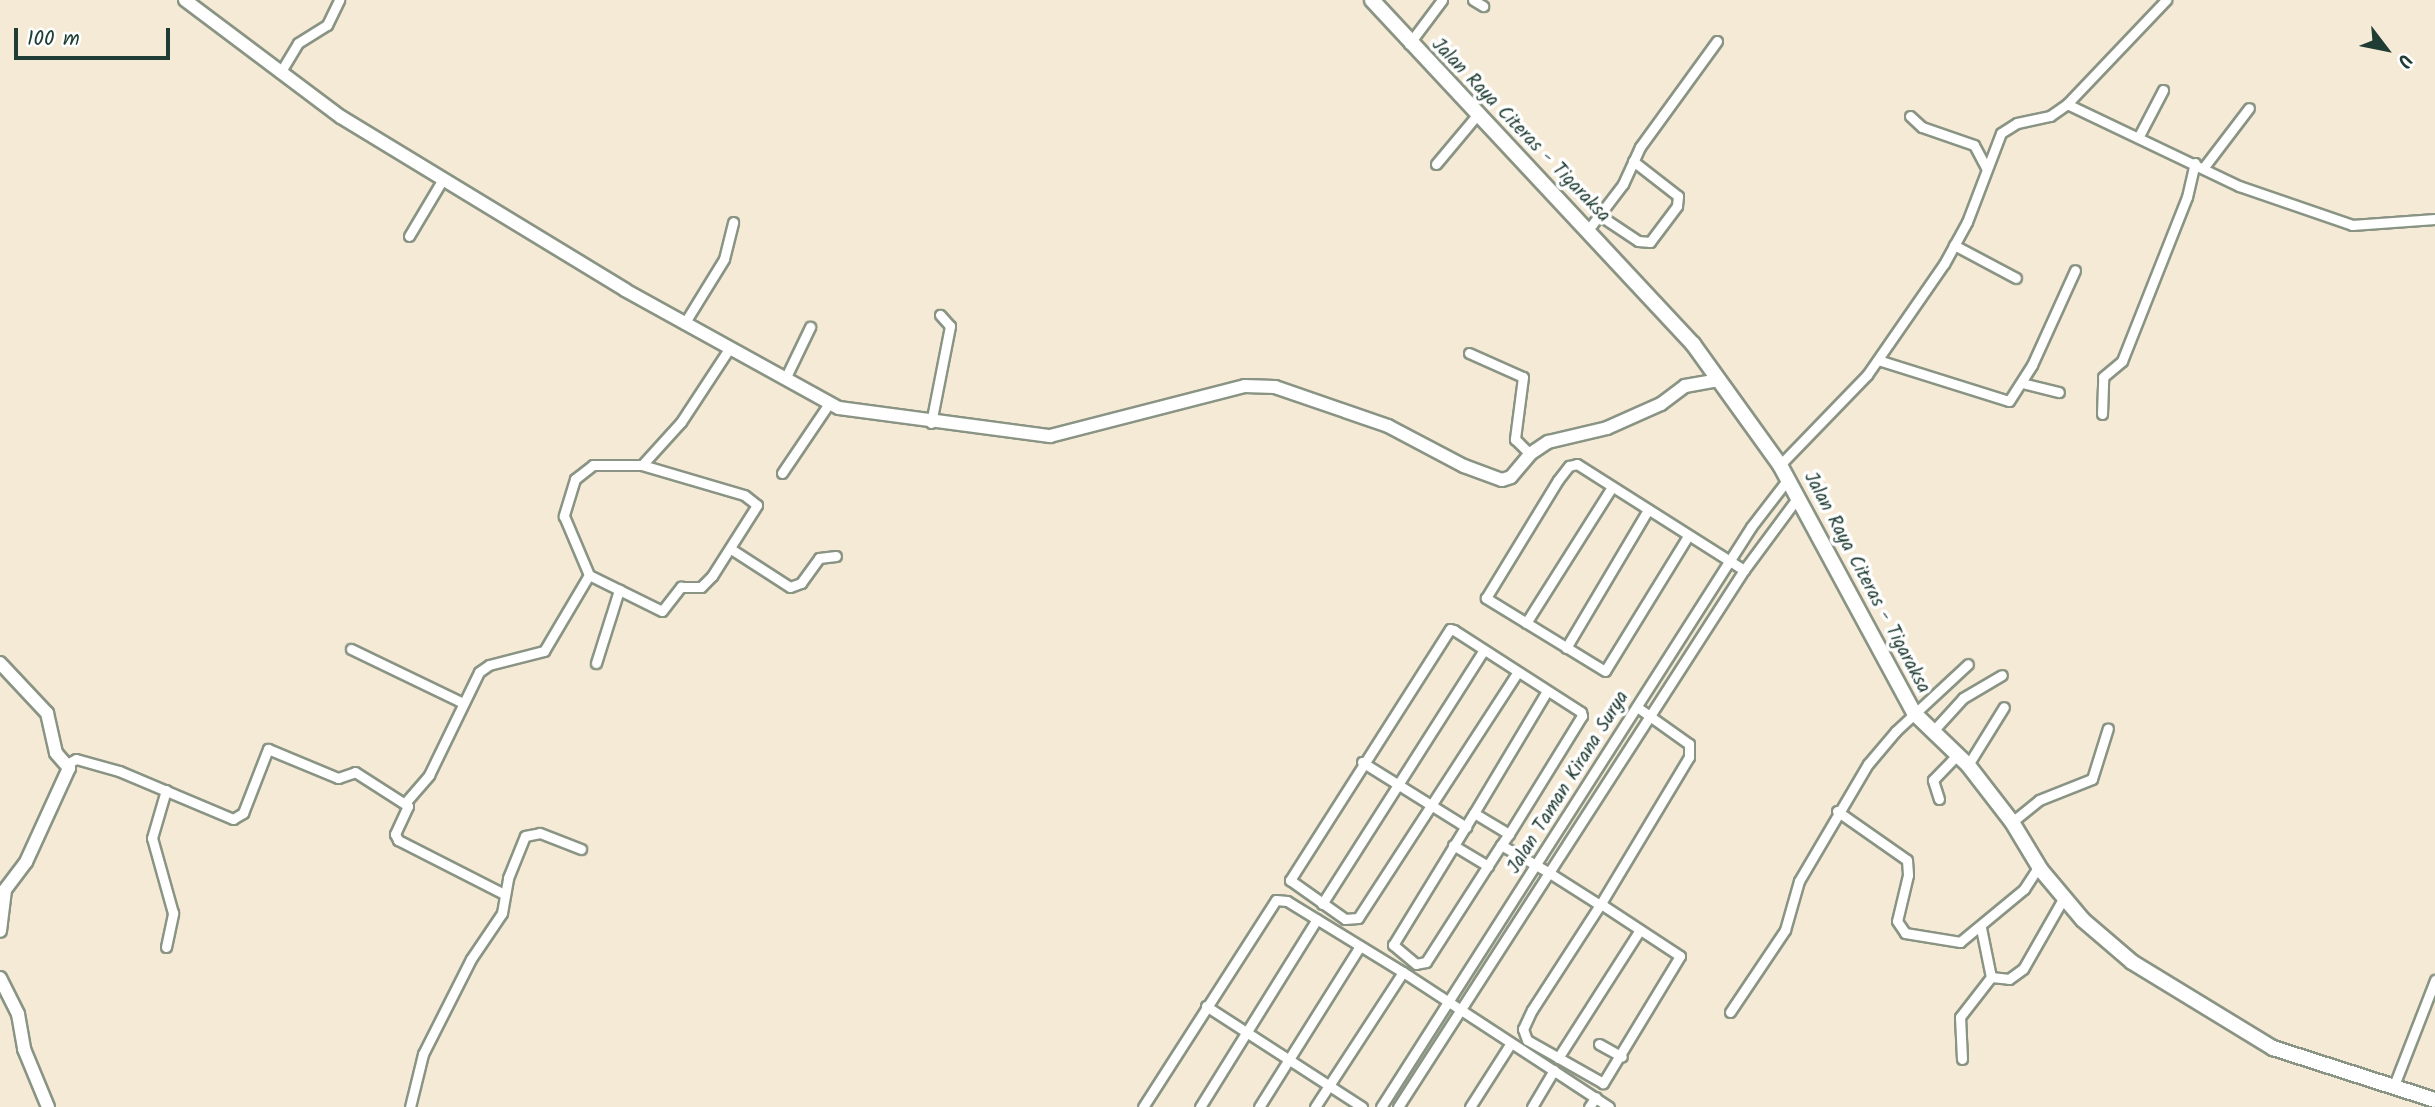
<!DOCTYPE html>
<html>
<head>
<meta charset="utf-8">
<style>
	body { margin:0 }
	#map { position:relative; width:2435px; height:1107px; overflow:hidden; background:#f5ead5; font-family:Kalam,sans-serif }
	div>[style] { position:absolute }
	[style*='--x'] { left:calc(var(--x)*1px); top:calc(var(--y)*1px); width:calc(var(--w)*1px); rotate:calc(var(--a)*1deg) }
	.roads { filter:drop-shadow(2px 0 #8a9484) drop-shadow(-2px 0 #8a9484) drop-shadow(0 2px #8a9484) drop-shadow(0 -2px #8a9484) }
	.street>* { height:9px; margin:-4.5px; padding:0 4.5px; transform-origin:4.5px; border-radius:4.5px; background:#fff }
	.secondary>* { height:12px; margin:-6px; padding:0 6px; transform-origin:6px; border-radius:6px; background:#fff }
	.primary>* { height:14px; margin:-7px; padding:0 7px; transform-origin:7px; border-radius:7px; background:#fff }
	span { translate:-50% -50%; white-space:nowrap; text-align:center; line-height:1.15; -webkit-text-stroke:7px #fff; paint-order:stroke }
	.street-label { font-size:19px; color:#1f3d34 }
	.north { position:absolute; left:2351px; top:14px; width:70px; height:70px; -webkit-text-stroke:5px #fff; paint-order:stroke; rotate:122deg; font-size:19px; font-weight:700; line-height:28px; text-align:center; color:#1f3d34 }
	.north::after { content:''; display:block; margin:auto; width:24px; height:32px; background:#1f3d34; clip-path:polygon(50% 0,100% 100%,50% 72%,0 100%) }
	.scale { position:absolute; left:14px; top:28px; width:156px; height:32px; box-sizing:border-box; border:4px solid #1f3d34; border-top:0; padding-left:9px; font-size:21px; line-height:24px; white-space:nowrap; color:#1f3d34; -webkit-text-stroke:5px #fff; paint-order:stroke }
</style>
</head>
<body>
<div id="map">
	<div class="roads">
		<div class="street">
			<i style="--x:1473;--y:0;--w:12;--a:31"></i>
			<i style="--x:1409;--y:44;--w:55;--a:-53.1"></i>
			<i style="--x:280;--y:73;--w:35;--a:-59"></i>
			<i style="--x:298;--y:43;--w:34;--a:-32"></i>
			<i style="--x:327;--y:25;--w:28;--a:-64"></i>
			<i style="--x:2067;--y:104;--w:191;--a:25.5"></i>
			<i style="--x:2239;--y:186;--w:120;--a:19"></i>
			<i style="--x:2352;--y:225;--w:83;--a:-4.1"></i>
			<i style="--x:1910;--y:116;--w:16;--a:43"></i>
			<i style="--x:1922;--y:127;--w:55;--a:19.1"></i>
			<i style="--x:1974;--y:145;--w:26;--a:62"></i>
			<i style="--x:2139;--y:136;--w:52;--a:-62.4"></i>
			<i style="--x:1436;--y:164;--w:65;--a:-50"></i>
			<i style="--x:2204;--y:167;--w:74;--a:-52.7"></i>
			<i style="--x:1599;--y:215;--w:47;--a:33.7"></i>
			<i style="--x:1638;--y:241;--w:12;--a:5"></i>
			<i style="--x:1650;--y:242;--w:45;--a:-53.1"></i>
			<i style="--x:1677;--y:206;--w:10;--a:-84"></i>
			<i style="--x:1678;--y:196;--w:57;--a:-142.1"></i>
			<i style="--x:1588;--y:230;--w:58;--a:-52.7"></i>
			<i style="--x:1623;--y:184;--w:41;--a:-65.3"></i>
			<i style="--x:1640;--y:147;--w:131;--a:-54"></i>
			<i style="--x:409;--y:236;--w:66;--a:-59.2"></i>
			<i style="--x:1954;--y:245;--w:70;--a:28"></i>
			<i style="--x:684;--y:324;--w:76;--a:-58.4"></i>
			<i style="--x:724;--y:259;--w:38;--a:-76"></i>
			<i style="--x:1469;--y:353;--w:59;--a:24"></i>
			<i style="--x:1523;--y:377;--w:63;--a:97.4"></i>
			<i style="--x:1515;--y:439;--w:21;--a:45"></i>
			<i style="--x:1878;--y:360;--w:137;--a:17.4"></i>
			<i style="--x:2009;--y:401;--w:43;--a:-57.4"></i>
			<i style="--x:2032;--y:365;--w:104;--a:-65.6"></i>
			<i style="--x:785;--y:379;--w:58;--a:-64.3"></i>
			<i style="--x:2022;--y:383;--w:38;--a:14"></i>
			<i style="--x:2102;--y:414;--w:37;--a:-88"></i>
			<i style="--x:2103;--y:377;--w:25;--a:-40"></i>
			<i style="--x:2122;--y:361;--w:176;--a:-68.4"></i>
			<i style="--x:2187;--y:197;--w:35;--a:-77"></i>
			<i style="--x:931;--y:423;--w:99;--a:-78.9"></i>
			<i style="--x:950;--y:326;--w:15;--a:-132"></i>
			<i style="--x:642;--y:465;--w:58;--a:-47.8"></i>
			<i style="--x:681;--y:422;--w:87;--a:-56.7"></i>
			<i style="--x:1780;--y:465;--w:125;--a:-46"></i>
			<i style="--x:1867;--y:375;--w:135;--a:-55.3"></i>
			<i style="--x:1944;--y:264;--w:48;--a:-61.3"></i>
			<i style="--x:1967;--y:222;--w:95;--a:-69.1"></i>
			<i style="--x:2001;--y:133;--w:19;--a:-32"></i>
			<i style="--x:2017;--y:123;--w:34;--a:-12"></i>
			<i style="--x:2050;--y:116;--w:21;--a:-35"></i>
			<i style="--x:2067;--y:104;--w:144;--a:-46.4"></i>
			<i style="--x:782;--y:473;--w:82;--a:-55.9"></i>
			<i style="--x:1688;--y:536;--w:158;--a:121.6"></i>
			<i style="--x:1605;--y:671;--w:140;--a:-148.5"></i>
			<i style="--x:1486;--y:598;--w:138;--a:-58.6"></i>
			<i style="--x:1558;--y:480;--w:18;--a:-52"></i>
			<i style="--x:1569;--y:466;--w:8;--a:-14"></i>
			<i style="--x:1577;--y:464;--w:198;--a:32.4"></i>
			<i style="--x:731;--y:549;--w:70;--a:32.8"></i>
			<i style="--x:790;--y:587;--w:12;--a:-20"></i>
			<i style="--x:801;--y:583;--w:31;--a:-54"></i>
			<i style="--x:819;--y:558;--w:17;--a:-7"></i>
			<i style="--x:1526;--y:623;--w:161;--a:-57.7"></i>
			<i style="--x:1566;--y:648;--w:161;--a:-59.3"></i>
			<i style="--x:351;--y:649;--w:124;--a:25.7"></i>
			<i style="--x:596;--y:663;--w:77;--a:-72.5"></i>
			<i style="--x:1933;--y:731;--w:45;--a:-47.7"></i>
			<i style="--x:1963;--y:698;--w:45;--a:-30.5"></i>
			<i style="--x:1362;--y:762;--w:123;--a:32"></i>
			<i style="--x:67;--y:764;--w:10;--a:-29"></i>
			<i style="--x:76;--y:759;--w:45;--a:15.6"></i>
			<i style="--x:119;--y:771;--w:124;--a:22.8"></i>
			<i style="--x:233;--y:819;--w:12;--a:-31"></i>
			<i style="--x:243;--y:813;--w:69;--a:-68.7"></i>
			<i style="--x:268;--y:749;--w:76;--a:22.5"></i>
			<i style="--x:338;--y:778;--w:18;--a:-19"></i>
			<i style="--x:355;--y:772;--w:63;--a:32.7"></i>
			<i style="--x:408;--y:806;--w:31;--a:115"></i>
			<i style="--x:395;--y:834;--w:7;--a:63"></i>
			<i style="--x:398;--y:840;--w:119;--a:27"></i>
			<i style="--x:1968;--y:765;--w:68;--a:-58.2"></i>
			<i style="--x:1939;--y:799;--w:20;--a:-108"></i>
			<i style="--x:1933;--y:780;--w:36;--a:-46"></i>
			<i style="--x:405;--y:803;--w:37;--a:-49"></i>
			<i style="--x:429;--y:775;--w:114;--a:-64.1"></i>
			<i style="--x:479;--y:672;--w:12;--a:-35"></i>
			<i style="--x:489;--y:665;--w:57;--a:-14.3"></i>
			<i style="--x:544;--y:651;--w:88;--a:-59.4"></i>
			<i style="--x:589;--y:575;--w:81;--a:26.3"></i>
			<i style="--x:662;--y:611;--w:31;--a:-52"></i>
			<i style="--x:681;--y:587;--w:20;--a:0"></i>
			<i style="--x:701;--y:587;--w:16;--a:-45"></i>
			<i style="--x:712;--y:576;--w:84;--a:-57.6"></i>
			<i style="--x:757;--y:505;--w:16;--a:-142"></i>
			<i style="--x:744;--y:495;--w:106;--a:-163.6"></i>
			<i style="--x:642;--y:465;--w:49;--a:180"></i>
			<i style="--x:593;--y:465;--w:23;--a:142"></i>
			<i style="--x:575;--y:479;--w:39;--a:107"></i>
			<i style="--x:564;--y:516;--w:64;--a:67"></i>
			<i style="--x:1837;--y:811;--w:85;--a:35"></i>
			<i style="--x:1907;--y:860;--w:15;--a:86"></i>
			<i style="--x:1908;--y:875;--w:47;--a:103.4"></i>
			<i style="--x:1897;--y:921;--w:14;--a:56"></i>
			<i style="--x:1905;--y:933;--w:56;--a:9.3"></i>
			<i style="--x:1960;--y:942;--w:83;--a:-39.6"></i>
			<i style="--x:2024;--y:889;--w:27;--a:-57"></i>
			<i style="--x:1474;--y:813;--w:142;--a:-59.1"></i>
			<i style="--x:2012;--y:822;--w:35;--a:-39"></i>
			<i style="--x:2039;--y:800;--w:57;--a:-21.6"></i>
			<i style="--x:2092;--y:779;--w:53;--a:-72.6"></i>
			<i style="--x:1509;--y:834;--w:139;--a:-58.3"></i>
			<i style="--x:1582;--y:716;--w:4;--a:-104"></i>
			<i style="--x:1581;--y:712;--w:151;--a:-147.2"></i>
			<i style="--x:1454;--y:630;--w:4;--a:-166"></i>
			<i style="--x:1450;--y:629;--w:298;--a:122.5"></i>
			<i style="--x:1290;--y:880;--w:67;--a:35.3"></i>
			<i style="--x:1345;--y:919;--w:13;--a:-4"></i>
			<i style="--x:1358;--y:918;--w:293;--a:-57"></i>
			<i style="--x:1453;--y:845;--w:41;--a:31"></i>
			<i style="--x:1501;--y:845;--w:139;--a:122.7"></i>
			<i style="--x:1426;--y:962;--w:10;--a:169"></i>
			<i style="--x:1416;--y:964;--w:30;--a:-140"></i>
			<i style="--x:1393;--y:945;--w:155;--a:-58.5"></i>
			<i style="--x:1474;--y:813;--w:41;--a:31"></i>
			<i style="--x:1509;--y:834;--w:14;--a:126"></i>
			<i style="--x:1501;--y:845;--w:54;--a:29.9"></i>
			<i style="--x:1548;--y:872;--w:62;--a:32.4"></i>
			<i style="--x:1600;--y:905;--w:4;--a:14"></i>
			<i style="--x:1604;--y:906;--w:91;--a:33.3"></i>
			<i style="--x:1680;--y:956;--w:149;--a:121.2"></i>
			<i style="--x:1603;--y:1083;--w:87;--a:-150.5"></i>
			<i style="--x:1527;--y:1040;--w:12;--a:-110"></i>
			<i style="--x:1523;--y:1029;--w:21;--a:-65"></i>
			<i style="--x:1532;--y:1010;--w:125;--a:-57.1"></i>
			<i style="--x:1600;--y:905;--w:173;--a:-59"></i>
			<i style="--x:1689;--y:757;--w:13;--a:-90"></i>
			<i style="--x:1689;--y:744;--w:64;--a:-144.6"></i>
			<i style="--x:1322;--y:904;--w:301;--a:-57.5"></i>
			<i style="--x:1981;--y:928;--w:50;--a:78.5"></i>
			<i style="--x:1991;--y:977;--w:18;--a:6"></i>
			<i style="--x:2009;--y:979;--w:17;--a:-36"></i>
			<i style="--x:2023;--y:969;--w:83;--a:-60.3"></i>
			<i style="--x:166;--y:947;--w:35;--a:-78"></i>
			<i style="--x:173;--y:913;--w:78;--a:-105.6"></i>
			<i style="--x:152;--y:838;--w:50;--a:-73.7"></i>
			<i style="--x:1206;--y:1006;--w:186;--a:32.9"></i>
			<i style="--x:1730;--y:1012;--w:99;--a:-56.1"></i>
			<i style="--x:1785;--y:930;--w:51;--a:-74.1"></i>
			<i style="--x:1799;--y:881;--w:136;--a:-59.5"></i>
			<i style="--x:1868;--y:764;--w:43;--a:-49.7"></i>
			<i style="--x:1896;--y:731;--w:98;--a:-42.9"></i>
			<i style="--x:1599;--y:1044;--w:26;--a:29"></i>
			<i style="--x:1558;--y:1058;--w:152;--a:-57.4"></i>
			<i style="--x:1962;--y:1059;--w:42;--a:-92.7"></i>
			<i style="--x:1960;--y:1017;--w:51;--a:-52.2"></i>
			<i style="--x:2393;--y:1088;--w:116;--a:-68.7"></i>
			<i style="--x:410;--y:1107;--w:55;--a:-76.2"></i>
			<i style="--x:423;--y:1054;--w:106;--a:-63.2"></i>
			<i style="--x:471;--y:959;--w:55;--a:-56"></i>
			<i style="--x:502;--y:913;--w:36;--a:-80"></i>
			<i style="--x:508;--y:878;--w:45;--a:-68"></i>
			<i style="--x:525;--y:836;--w:15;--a:-11"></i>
			<i style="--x:540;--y:833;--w:44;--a:21.3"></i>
			<i style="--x:1143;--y:1107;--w:246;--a:-57.3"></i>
			<i style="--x:1276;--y:900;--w:11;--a:5"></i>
			<i style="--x:1287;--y:901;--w:136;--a:31.5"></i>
			<i style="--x:1403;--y:972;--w:246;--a:33.2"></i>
			<i style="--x:1200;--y:1107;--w:221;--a:-58.1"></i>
			<i style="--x:1259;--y:1107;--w:190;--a:-57.9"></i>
			<i style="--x:1315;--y:1107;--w:161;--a:-56.9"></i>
			<i style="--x:1381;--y:1107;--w:688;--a:-57.46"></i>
			<i style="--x:1751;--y:527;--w:61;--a:-52.4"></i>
			<i style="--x:1398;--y:1107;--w:639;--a:-57.21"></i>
			<i style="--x:1744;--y:570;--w:91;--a:-53.5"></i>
			<i style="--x:1470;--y:1107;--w:76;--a:-57.4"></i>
			<i style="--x:1532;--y:1107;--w:43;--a:-59.3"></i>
			<i style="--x:1589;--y:1107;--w:12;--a:-55"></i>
		</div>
		<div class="secondary">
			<i style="--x:185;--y:0;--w:195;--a:36.9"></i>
			<i style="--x:341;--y:117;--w:333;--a:31.3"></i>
			<i style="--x:625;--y:290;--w:244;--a:28.9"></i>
			<i style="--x:839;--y:408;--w:213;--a:7.6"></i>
			<i style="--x:1050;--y:436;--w:201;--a:-14.4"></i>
			<i style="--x:1245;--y:386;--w:30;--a:2"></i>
			<i style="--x:1275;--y:387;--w:120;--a:19"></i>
			<i style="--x:1388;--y:426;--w:86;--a:27.8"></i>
			<i style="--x:1464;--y:466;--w:40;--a:20.2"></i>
			<i style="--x:1502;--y:480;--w:9;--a:-18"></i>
			<i style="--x:1511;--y:477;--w:30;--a:-50"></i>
			<i style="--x:1530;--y:454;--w:22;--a:-34"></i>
			<i style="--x:1548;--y:442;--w:61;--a:-13.3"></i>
			<i style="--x:1607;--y:428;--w:59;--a:-24"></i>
			<i style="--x:1661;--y:404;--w:30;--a:-37"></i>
			<i style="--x:1685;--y:386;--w:35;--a:-10"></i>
			<i style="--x:0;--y:663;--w:69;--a:46.8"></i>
			<i style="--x:47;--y:713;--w:41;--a:77.3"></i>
			<i style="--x:56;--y:753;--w:20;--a:49"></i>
			<i style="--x:69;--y:768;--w:103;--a:114.6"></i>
			<i style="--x:26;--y:862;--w:35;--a:127"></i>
			<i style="--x:5;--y:890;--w:41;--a:97"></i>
			<i style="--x:0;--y:978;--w:40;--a:63.4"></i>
			<i style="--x:18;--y:1014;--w:36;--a:80"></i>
			<i style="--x:24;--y:1049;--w:63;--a:67.5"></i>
		</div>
		<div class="primary">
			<i style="--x:1372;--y:0;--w:471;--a:47"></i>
			<i style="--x:1693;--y:344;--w:149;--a:54.3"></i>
			<i style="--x:1780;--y:465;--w:282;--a:61.6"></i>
			<i style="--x:1914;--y:713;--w:75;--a:43.9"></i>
			<i style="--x:1968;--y:765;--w:72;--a:52.3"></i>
			<i style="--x:2012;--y:822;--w:56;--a:58.9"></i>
			<i style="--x:2041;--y:870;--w:65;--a:50"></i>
			<i style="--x:2083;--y:920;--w:65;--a:40.6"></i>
			<i style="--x:2132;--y:962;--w:165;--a:31.4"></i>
			<i style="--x:2273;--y:1048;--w:170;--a:17.8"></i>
		</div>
	</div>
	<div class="street-label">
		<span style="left:1520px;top:131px;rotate:46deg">Jalan Raya Citeras - Tigaraksa</span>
		<span style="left:1866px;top:583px;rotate:62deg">Jalan Raya Citeras - Tigaraksa</span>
		<span style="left:1569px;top:783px;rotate:-58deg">Jalan Taman Kirana Surya</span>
	</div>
	<div class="north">U</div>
	<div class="scale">100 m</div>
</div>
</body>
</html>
